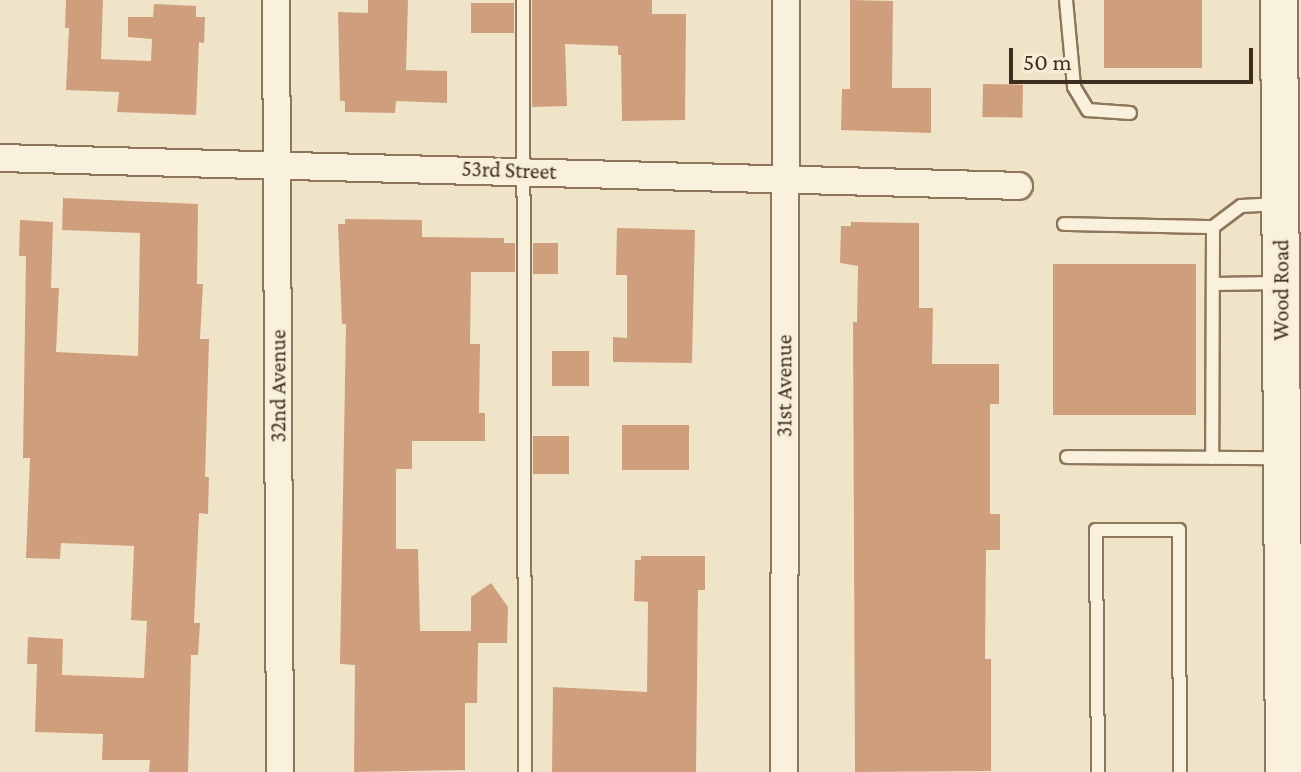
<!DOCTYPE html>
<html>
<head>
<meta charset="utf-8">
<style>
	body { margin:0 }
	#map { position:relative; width:1301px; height:772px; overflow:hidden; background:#f0e4c8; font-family:"Crimson Pro",serif }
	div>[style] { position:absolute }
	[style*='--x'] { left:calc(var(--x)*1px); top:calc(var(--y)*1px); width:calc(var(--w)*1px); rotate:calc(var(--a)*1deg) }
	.building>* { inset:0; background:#cf9f7d; transform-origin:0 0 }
	.roads { filter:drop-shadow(2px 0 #8d765c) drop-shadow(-2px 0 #8d765c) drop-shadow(0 2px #8d765c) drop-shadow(0 -2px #8d765c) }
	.lane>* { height:12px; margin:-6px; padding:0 6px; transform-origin:6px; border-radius:6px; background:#faf1dc }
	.street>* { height:26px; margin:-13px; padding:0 13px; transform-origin:13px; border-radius:13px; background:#faf1dc }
	.secondary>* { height:36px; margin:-18px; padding:0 18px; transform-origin:18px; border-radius:18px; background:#faf1dc }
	span { translate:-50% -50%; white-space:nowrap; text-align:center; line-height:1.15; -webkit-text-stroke:6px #f7eed8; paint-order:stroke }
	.street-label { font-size:22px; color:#3d2e20 }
	.scale { position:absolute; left:1009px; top:48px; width:244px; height:36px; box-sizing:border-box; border:4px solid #3d2e20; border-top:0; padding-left:10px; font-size:24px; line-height:28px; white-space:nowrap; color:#3d2e20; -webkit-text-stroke:6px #f7eed8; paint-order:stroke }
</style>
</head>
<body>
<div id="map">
	<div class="building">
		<i style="clip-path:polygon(66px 0,103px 0,101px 59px,151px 61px,152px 39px,128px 37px,128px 17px,153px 17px,154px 4px,196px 6px,196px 17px,205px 17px,204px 43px,199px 42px,196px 115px,117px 112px,119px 92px,66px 90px,69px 28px,65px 28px)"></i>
		<i style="clip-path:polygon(368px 0,408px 0,406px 70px,447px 71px,447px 103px,396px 101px,395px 113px,345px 112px,345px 101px,340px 101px,338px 12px,368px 13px)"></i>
		<i style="clip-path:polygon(532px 0,652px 0,652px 14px,686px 14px,685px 120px,622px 121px,621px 55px,618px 55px,618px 46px,565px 44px,567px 106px,532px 107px)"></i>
		<i style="clip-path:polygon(850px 0,893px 1px,892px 88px,931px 88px,931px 133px,841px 130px,842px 89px,850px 89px)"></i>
		<i style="left:1104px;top:0;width:98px;height:68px"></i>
		<i style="left:514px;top:3px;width:30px;height:43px;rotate:90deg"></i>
		<i style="left:983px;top:84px;width:40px;height:33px;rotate:1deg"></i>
		<i style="clip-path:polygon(63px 198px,198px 204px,197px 284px,203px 284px,200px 339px,209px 339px,205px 477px,209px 477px,208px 514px,199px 513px,194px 623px,200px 623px,198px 655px,191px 655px,188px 772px,149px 772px,150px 760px,102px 760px,103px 734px,35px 732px,37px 664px,27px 664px,28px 637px,63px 639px,62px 675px,144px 678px,147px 621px,131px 620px,134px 546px,61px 543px,60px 559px,26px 558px,30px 458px,23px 458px,26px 256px,19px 256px,20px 220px,53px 222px,51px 288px,59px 288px,56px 352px,138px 356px,140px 233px,62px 230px)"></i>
		<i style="clip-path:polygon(345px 219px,422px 220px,422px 237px,504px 238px,504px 243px,515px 243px,515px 272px,471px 272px,470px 344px,480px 344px,479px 413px,485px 413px,485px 441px,412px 441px,412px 469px,396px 469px,396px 549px,418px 549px,420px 631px,471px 631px,471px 597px,491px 583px,508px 607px,507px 643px,478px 643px,477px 703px,465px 703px,465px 770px,354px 772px,355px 665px,340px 664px,346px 324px,342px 324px,338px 224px,345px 224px)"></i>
		<i style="clip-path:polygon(851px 222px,919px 223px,919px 308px,933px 308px,932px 364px,999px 364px,999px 404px,990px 404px,990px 514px,1000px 514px,1000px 550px,986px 550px,985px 659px,991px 659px,991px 771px,855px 772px,853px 322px,857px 322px,858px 266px,840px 263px,841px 226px,851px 226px)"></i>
		<i style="clip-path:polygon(617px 228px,695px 230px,692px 363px,613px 362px,613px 337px,627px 338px,627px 275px,616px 275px)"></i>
		<i style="left:533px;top:243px;width:25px;height:31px"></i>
		<i style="left:1053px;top:264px;width:143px;height:151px"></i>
		<i style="left:552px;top:351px;width:37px;height:35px"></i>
		<i style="left:622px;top:425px;width:67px;height:45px"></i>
		<i style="left:533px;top:436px;width:36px;height:38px"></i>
		<i style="clip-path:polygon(641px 556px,705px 556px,705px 590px,698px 590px,696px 772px,552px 772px,553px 687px,647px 692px,648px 602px,634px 601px,635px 560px,641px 560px)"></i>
	</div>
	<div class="roads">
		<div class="lane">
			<i style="--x:523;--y:0;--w:772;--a:89.85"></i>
			<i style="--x:1066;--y:0;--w:87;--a:84.7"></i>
			<i style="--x:1074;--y:87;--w:27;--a:59"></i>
			<i style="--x:1088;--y:110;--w:42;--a:4.1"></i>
			<i style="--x:1064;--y:224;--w:149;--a:1.2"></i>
			<i style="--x:1213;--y:227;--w:231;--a:90.2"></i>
			<i style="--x:1213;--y:227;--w:35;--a:-37"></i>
			<i style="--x:1241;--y:206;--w:38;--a:-3"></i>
			<i style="--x:1215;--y:284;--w:61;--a:-0.9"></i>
			<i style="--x:1067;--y:457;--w:213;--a:0.3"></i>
			<i style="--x:1098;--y:772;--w:242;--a:-90.5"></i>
			<i style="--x:1096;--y:530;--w:83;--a:0"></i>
			<i style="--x:1179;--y:530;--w:242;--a:89.8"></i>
		</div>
		<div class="street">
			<i style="--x:276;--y:0;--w:772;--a:89.7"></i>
			<i style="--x:0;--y:158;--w:1019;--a:1.57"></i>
			<i style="--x:784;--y:772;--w:772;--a:-89.85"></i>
		</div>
		<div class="secondary">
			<i style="--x:1279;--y:0;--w:772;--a:89.63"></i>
		</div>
	</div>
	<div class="street-label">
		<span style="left:509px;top:170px;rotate:2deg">53rd Street</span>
		<span style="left:1281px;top:290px;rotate:-90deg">Wood Road</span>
		<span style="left:278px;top:386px;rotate:-90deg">32nd Avenue</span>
		<span style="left:784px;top:386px;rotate:-90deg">31st Avenue</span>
	</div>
	<div class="scale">50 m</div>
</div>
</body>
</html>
